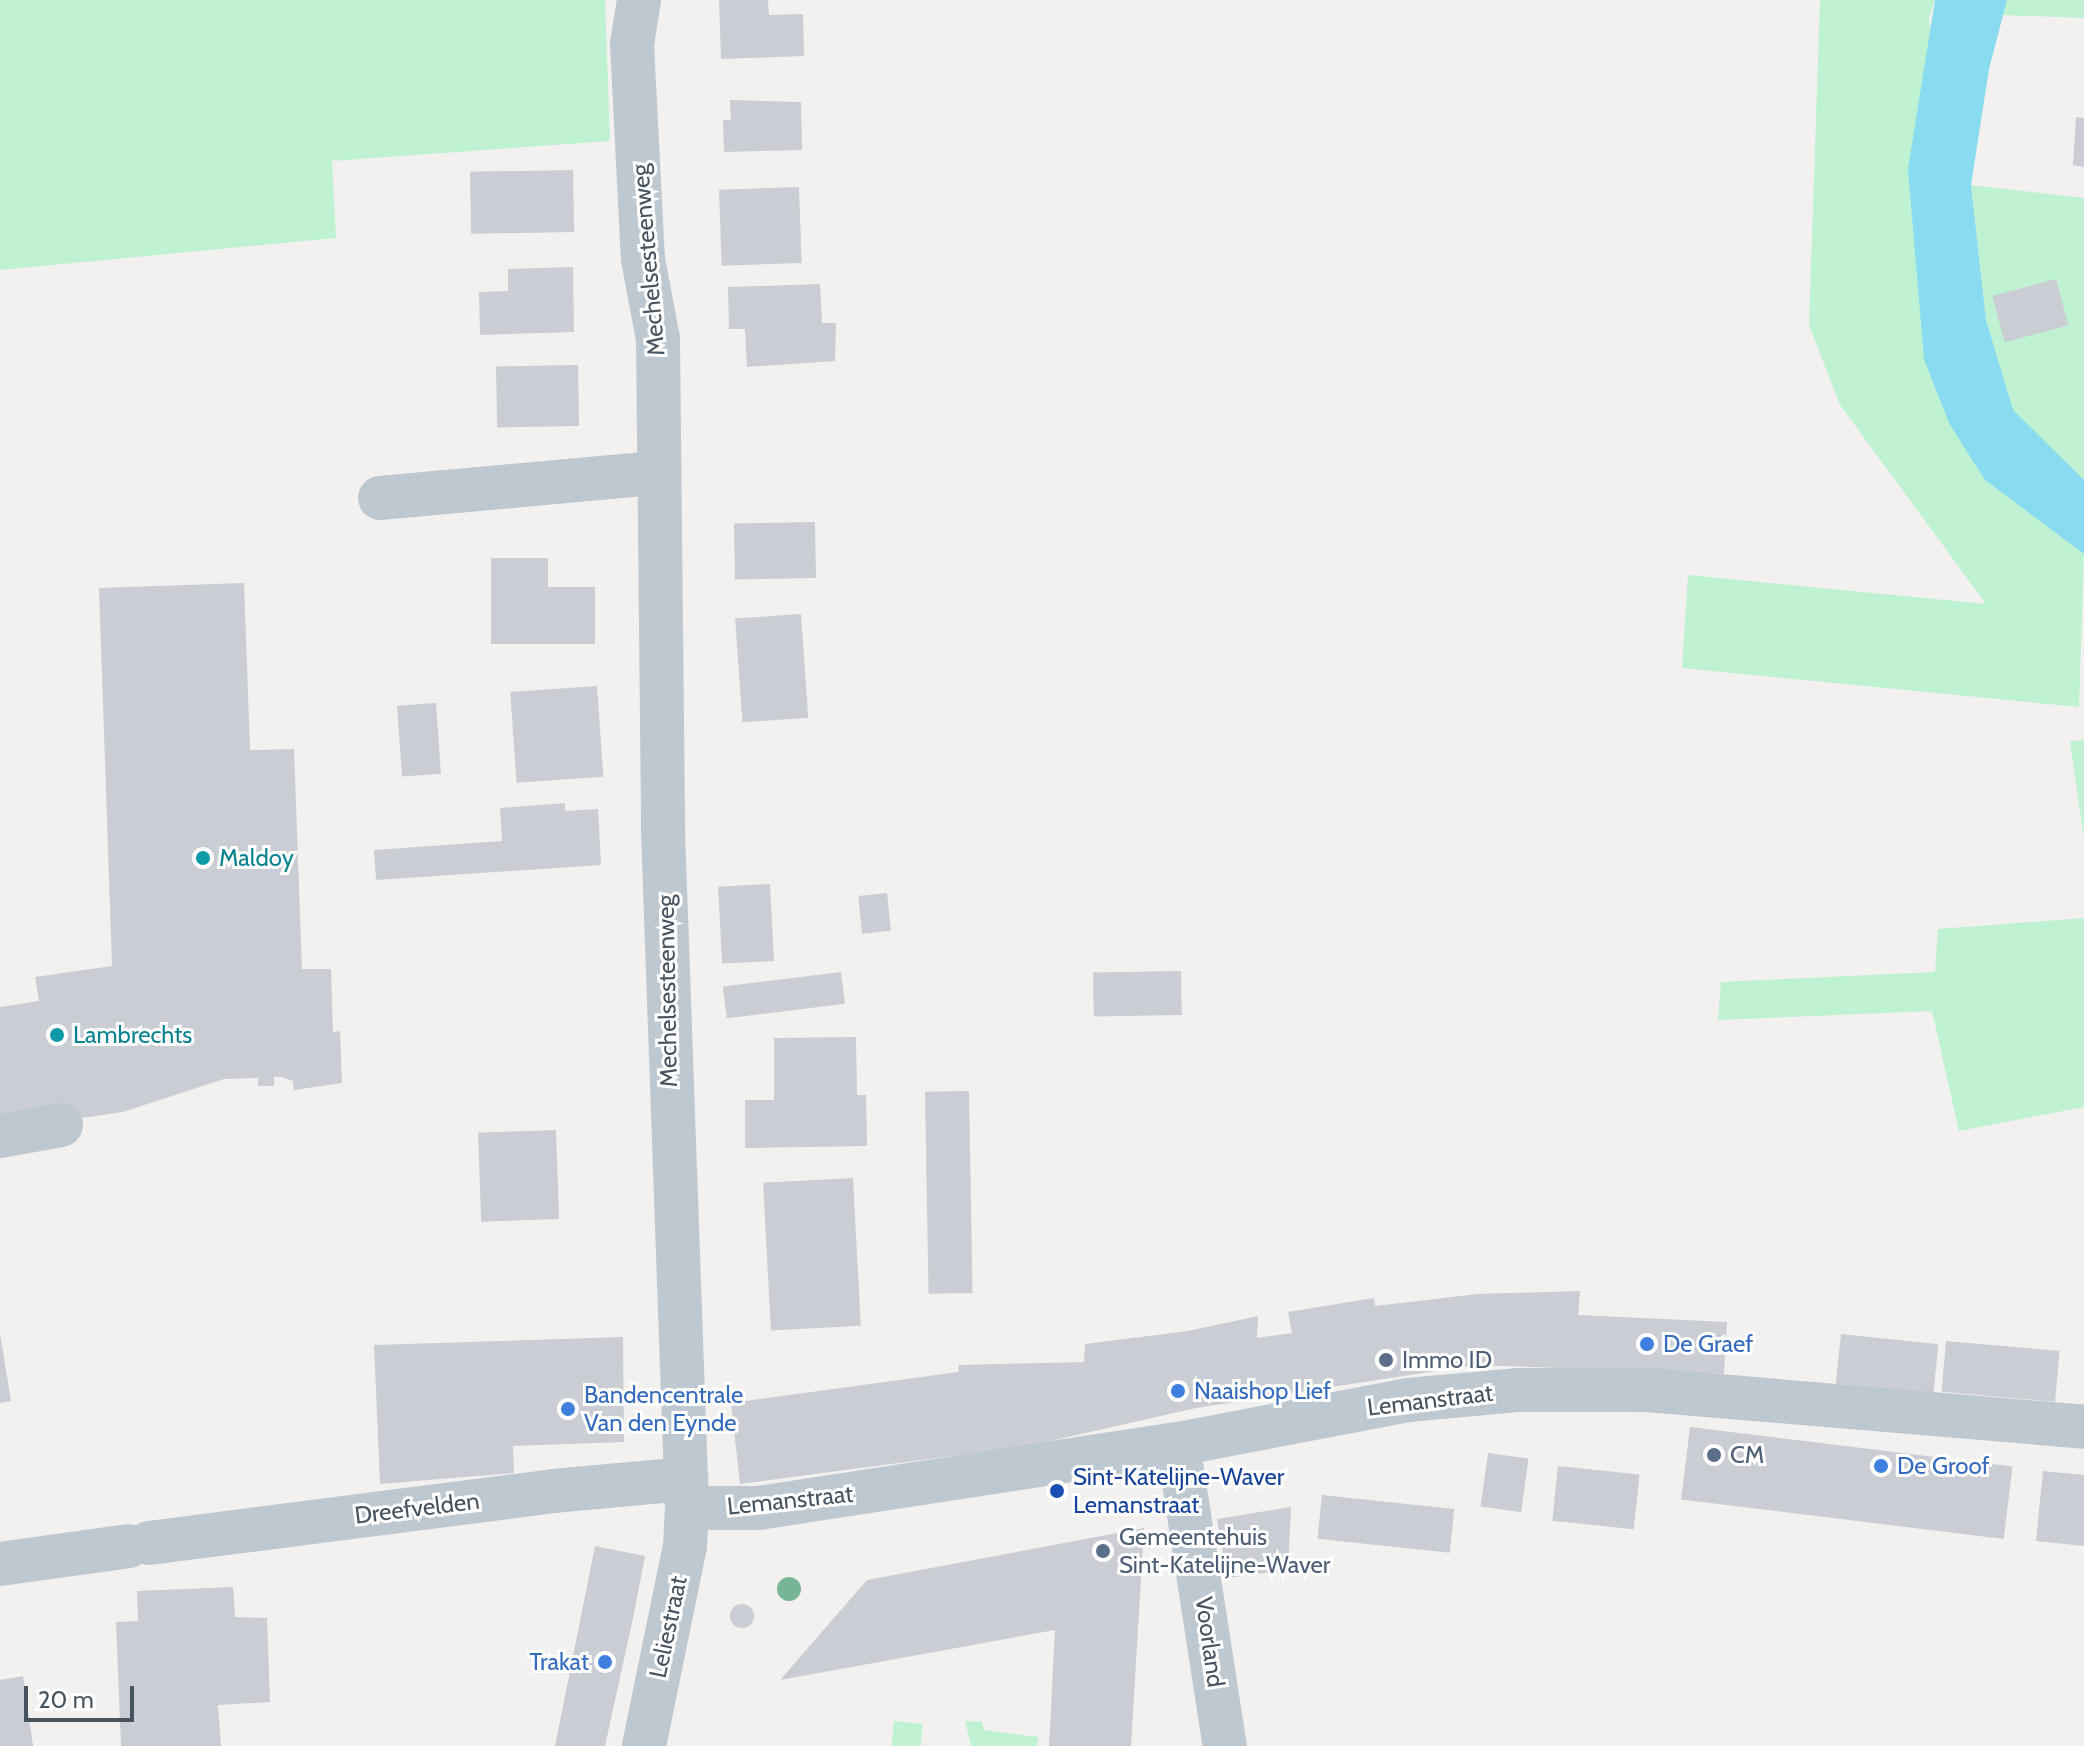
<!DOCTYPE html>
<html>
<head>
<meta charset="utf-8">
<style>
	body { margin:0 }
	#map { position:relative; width:2084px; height:1746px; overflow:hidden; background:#f3f0f0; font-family:Cabin,sans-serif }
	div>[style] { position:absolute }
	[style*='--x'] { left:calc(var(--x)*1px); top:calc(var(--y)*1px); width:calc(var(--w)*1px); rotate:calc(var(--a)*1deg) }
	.green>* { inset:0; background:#bef2d2; transform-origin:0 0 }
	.water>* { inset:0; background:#89dbf0 }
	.building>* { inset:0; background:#cacdd3; transform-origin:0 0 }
	.round { border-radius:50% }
	.minor>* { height:44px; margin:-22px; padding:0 22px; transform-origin:22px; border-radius:22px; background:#bec8d0 }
	.trees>* { width:24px; height:24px; margin:-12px; border-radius:50%; background:#78b596 }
	.dots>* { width:22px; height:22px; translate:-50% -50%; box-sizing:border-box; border:4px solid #fff; border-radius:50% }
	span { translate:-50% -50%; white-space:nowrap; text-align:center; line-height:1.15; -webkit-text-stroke:6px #fff; paint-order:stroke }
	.street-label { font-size:24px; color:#47545f }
	.culture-label { font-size:24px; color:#0d838f }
	.left { translate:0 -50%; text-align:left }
	.shop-label { font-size:24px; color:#366cbe }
	.right { translate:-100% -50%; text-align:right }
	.service-label { font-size:24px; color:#4e5e75 }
	.transit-label { font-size:24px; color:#164399 }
	.scale { position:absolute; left:24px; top:1686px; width:110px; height:36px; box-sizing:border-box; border:4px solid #47545f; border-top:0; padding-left:10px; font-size:24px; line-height:28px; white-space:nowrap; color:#47545f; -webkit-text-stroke:6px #fff; paint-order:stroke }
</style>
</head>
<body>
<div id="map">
	<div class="green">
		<i style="clip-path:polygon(0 0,605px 0,610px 141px,332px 161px,336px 238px,0 270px)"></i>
		<i style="clip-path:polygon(1820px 0,1935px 0,1929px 17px,1985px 480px,2084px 554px,2079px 707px,1682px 668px,1688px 575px,1986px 604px,1840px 405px,1809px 325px)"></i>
		<i style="clip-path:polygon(2007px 0,2084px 0,2084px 18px,2003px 15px)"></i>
		<i style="clip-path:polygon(1971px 185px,2084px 198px,2084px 480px,2012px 410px,1986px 320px)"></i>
		<i style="clip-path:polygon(2084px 739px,2084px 839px,2070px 742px)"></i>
		<i style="clip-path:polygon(2084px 918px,2084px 1107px,1959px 1131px,1932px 1011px,1718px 1020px,1721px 982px,1935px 972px,1938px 929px)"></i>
		<i style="left:894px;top:1721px;width:29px;height:25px;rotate:6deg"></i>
		<i style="clip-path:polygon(965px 1721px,982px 1722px,984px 1730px,1038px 1737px,1037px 1746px,971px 1746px)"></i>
	</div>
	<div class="water">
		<i style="clip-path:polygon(1935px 0,2007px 0,1989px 69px,1971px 185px,1986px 320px,2013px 410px,2084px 480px,2084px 554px,1985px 480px,1949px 423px,1924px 359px,1908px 169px)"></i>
	</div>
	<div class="building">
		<i style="clip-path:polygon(719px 0,768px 0,769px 15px,803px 14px,804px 56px,721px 59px)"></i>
		<i style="clip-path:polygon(730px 100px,801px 102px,802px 150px,724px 152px,723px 120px,731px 120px)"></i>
		<i style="clip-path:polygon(2076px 117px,2084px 118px,2084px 167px,2073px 165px)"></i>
		<i style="left:573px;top:170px;width:62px;height:103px;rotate:89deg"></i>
		<i style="left:799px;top:187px;width:76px;height:80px;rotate:88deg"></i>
		<i style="clip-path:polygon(573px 267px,574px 332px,480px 335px,479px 292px,508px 291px,508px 269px)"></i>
		<i style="left:2056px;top:279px;width:48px;height:66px;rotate:75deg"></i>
		<i style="clip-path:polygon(820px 284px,822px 323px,836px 323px,835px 361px,747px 367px,745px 329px,729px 329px,728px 287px)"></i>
		<i style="left:578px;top:365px;width:61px;height:82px;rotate:89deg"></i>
		<i style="left:815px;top:522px;width:56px;height:81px;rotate:89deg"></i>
		<i style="clip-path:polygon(491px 558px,548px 558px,548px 587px,595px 587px,595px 644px,491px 644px)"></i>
		<i style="clip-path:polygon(244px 583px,250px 750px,294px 749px,302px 969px,331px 969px,333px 1032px,340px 1031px,342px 1083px,294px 1090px,293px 1081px,282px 1077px,274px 1077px,274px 1086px,258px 1086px,258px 1078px,224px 1079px,123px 1112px,0 1130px,0 1007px,39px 1001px,35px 977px,112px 966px,99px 588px)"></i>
		<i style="left:801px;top:614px;width:104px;height:66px;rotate:86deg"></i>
		<i style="left:597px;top:686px;width:91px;height:87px;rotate:86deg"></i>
		<i style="left:436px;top:703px;width:71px;height:39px;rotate:86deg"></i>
		<i style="clip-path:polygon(565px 803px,565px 811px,598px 809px,601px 865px,376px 880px,374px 850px,502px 841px,500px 808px)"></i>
		<i style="left:770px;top:884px;width:77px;height:52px;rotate:87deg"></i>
		<i style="left:887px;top:893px;width:38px;height:29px;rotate:84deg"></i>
		<i style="left:1181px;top:971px;width:44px;height:88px;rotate:89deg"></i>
		<i style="left:841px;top:972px;width:32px;height:119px;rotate:83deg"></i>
		<i style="clip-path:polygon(856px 1037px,857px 1095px,866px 1095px,867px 1146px,745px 1148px,745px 1100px,774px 1100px,774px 1038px)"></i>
		<i style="left:969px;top:1091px;width:202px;height:44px;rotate:89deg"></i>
		<i style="left:556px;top:1130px;width:89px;height:78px;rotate:88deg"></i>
		<i style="left:853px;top:1178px;width:148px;height:90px;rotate:87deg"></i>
		<i style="clip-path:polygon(1580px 1291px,1578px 1315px,1727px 1322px,1724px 1374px,1475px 1365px,1196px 1408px,1028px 1446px,740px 1484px,731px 1403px,958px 1372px,959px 1365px,1084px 1362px,1085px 1344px,1188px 1331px,1258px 1316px,1257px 1338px,1292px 1333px,1288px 1312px,1374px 1298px,1375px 1306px,1478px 1294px)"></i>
		<i style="clip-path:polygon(0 1333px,11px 1401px,0 1403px)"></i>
		<i style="left:1841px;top:1334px;width:98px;height:50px;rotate:6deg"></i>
		<i style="clip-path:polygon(623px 1337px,624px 1442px,513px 1446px,514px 1473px,380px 1484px,374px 1345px)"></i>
		<i style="left:1946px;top:1341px;width:114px;height:51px;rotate:5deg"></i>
		<i style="left:1690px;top:1427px;width:325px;height:73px;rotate:7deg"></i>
		<i style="left:1488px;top:1453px;width:41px;height:54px;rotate:8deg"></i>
		<i style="left:1558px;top:1466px;width:82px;height:55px;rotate:6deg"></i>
		<i style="clip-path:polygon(2043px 1471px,2084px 1475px,2084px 1546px,2036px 1541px)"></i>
		<i style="left:1322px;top:1495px;width:133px;height:44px;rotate:6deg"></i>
		<i style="clip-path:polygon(1291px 1507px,1288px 1570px,1227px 1578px,1217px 1519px)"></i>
		<i style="clip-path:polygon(1144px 1528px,1131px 1746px,1049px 1746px,1055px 1630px,780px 1680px,867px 1580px)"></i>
		<i style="clip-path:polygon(595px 1546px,645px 1556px,633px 1618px,605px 1746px,555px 1746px)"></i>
		<i style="clip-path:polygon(233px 1587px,235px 1617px,267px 1618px,270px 1702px,218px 1705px,221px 1746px,121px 1746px,116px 1622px,138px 1621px,137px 1591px)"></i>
		<i class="round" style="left:730px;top:1604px;width:24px;height:24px"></i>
		<i style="clip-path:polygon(23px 1676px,33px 1746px,0 1746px,0 1680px)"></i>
	</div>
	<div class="minor">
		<i style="--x:639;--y:0;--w:45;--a:99"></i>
		<i style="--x:632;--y:44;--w:215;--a:87.1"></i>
		<i style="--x:643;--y:259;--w:81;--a:79.4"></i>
		<i style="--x:658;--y:339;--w:492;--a:89.4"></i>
		<i style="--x:663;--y:831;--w:677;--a:87.97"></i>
		<i style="--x:687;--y:1508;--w:38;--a:93"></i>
		<i style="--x:685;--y:1546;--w:204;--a:101.6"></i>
		<i style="--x:380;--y:498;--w:277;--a:-5.2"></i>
		<i style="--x:0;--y:1136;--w:62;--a:-10.2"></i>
		<i style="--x:1178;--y:1444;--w:306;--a:81.2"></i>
		<i style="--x:687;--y:1508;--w:71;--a:0"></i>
		<i style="--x:758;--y:1508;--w:425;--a:-8.7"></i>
		<i style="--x:1178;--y:1444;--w:234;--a:-10.8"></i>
		<i style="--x:1408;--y:1400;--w:109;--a:-5.2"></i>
		<i style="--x:1517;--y:1390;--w:130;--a:0"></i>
		<i style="--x:1647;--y:1390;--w:439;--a:4.8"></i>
		<i style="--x:149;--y:1543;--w:407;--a:-7.3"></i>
		<i style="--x:553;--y:1491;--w:134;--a:-5.2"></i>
		<i style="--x:0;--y:1564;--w:130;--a:-7.9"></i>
	</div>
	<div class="trees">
		<i style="left:789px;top:1589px"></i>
	</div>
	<div class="dots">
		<i style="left:203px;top:858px;background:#0f9aa8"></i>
		<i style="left:57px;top:1035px;background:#0f9aa8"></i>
		<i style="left:1647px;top:1344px;background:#3f7fe0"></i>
		<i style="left:1386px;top:1360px;background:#5c6f8a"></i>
		<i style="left:1178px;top:1391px;background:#3f7fe0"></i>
		<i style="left:568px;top:1409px;background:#3f7fe0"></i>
		<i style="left:1714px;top:1455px;background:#5c6f8a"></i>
		<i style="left:1881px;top:1466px;background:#3f7fe0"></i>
		<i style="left:1057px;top:1491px;background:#1a4fb4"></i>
		<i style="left:1103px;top:1551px;background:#5c6f8a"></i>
		<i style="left:605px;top:1662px;background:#3f7fe0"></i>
	</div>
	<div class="street-label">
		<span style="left:648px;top:260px;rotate:-95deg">Mechelsesteenweg</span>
		<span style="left:667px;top:991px;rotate:-91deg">Mechelsesteenweg</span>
		<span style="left:1430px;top:1400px;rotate:-7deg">Lemanstraat</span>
		<span style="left:790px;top:1500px;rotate:-6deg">Lemanstraat</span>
		<span style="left:417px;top:1508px;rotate:-7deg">Dreefvelden</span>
		<span style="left:668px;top:1627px;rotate:-78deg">Leliestraat</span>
		<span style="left:1210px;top:1642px;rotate:82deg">Voorland</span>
	</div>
	<div class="culture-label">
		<span class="left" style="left:219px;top:858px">Maldoy</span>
		<span class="left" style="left:73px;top:1035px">Lambrechts</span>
	</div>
	<div class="shop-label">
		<span class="left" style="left:1663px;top:1344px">De Graef</span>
		<span class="left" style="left:1194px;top:1391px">Naaishop Lief</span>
		<span class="left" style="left:584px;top:1409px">Bandencentrale<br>Van den Eynde</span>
		<span class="left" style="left:1897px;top:1466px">De Groof</span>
		<span class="right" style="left:589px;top:1662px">Trakat</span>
	</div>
	<div class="service-label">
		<span class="left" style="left:1402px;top:1360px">Immo ID</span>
		<span class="left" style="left:1730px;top:1455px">CM</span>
		<span class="left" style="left:1119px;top:1551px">Gemeentehuis<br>Sint-Katelijne-Waver</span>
	</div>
	<div class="transit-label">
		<span class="left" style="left:1073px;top:1491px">Sint-Katelijne-Waver<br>Lemanstraat</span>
	</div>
	<div class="scale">20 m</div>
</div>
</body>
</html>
